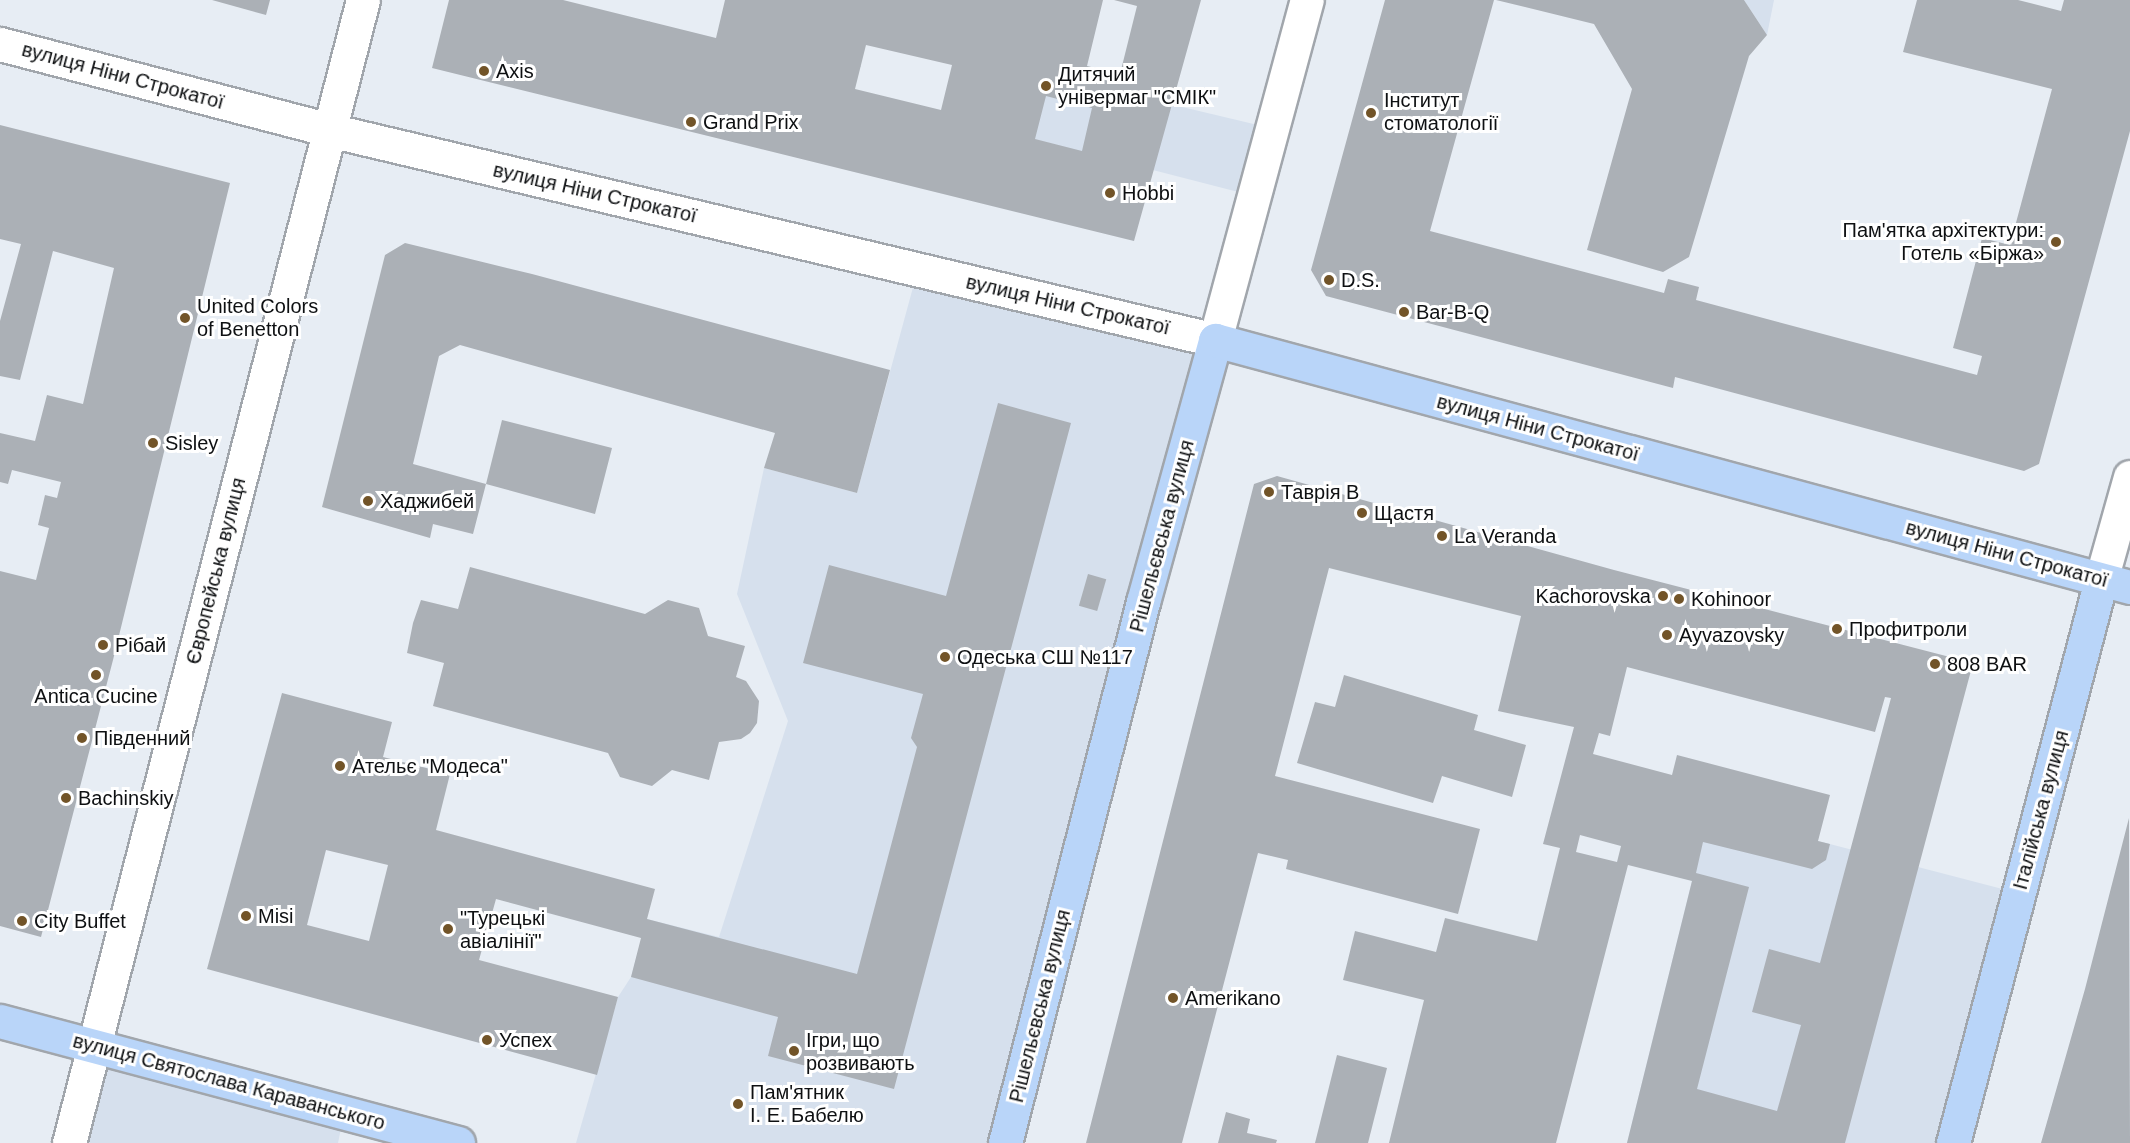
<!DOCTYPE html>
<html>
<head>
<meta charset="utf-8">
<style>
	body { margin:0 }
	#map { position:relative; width:2130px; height:1143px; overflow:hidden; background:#e7edf4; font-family:Helvetica,sans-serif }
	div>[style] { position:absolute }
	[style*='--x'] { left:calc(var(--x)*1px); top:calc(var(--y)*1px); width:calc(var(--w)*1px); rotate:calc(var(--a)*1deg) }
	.built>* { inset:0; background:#d6e0ed }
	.building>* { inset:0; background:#abb0b6; transform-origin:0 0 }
	.roads { filter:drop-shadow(2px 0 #a1a6ac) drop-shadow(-2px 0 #a1a6ac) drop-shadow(0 2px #a1a6ac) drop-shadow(0 -2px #a1a6ac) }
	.minor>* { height:33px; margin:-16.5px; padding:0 16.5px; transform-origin:16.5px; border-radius:16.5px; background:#fff }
	.major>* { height:33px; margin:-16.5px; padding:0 16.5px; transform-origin:16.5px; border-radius:16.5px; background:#b9d5f9 }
	.dots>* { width:16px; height:16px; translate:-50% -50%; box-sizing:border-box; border:3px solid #fff; border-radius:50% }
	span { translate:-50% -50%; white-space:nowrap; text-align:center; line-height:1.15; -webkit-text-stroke:6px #fff; paint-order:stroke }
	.poi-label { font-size:20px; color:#0e1012 }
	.left { translate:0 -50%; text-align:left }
	.right { translate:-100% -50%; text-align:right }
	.street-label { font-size:20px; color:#0e1012 }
</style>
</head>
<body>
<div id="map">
	<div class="built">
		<i style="clip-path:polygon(1744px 0,1774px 0,1767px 35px)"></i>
		<i style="clip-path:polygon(1052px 76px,1262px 126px,1246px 194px,990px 128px)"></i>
		<i style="clip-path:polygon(918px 269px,1207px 346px,1004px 1143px,576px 1143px,618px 997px,631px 977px,647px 919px,719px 937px,788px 721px,737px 594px,764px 468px,857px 493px)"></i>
		<i style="clip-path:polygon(1665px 801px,2014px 892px,1946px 1143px,1627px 1143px,1692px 881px)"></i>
		<i style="clip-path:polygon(99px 1054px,343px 1118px,338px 1143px,75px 1143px)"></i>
	</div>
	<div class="building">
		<i style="clip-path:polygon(212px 0,270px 0,266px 15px)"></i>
		<i style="clip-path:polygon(evenodd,449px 0,563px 0,716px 38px,725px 0,1103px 0,1087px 66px,1120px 74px,1137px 6px,1114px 0,1201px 0,1134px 241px,432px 68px,449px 0,866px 45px,952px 65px,941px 110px,855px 89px,866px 45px,449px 0,1046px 96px,1092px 108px,1082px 151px,1035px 139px,1046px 96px)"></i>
		<i style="clip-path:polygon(1385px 0,1494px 0,1430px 231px,1664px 293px,1668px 279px,1699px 287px,1696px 300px,1977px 375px,1982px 356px,1953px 348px,1982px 238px,2010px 245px,2052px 89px,1903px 52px,1917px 0,2018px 0,2061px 11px,2064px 0,2130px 0,2130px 131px,2039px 464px,2024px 471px,1675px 377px,1673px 388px,1326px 296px,1311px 270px)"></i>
		<i style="clip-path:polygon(1496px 0,1744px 0,1767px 35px,1749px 56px,1689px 257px,1663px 272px,1587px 250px,1632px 89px,1594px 24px)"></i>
		<i style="clip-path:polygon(0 125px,230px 183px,113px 660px,41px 937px,0 926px,0 571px,36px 580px,49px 528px,38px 525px,45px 495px,57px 498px,61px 482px,12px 470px,8px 484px,0 482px,0 433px,35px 441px,47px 395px,83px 404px,114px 268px,53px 251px,20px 380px,0 376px,0 321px,21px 244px,0 239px)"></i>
		<i style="clip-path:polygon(405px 243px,532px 274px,890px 370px,857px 493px,764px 468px,775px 433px,460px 345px,439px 356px,413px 464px,486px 484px,502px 420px,612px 448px,595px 514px,486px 484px,473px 534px,433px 524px,430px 538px,322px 507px,385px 255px)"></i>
		<i style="clip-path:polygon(evenodd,998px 403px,1071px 423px,894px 1089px,768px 1056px,778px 1017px,631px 977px,641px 938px,496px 899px,479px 960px,618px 997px,597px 1075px,207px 969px,282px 693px,392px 722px,383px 757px,450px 774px,436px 830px,655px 889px,647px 919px,857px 974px,917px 747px,911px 738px,923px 694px,803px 663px,829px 565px,946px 596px,998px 403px,326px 850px,388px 865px,369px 941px,307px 925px,326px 850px)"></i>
		<i style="clip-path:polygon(evenodd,1277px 476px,1614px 570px,1973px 663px,1845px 1143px,1627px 1143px,1692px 881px,1628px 865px,1556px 1143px,1389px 1143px,1424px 1000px,1343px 980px,1355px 931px,1436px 952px,1445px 918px,1537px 941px,1560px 848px,1543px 844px,1574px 727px,1498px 711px,1521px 616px,1329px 568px,1275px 776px,1480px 829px,1458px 914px,1286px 869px,1288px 860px,1258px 853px,1182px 1143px,1086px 1143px,1254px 484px,1277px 476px,1627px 667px,1875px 732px,1885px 697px,1891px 698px,1820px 963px,1769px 949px,1752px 1012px,1801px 1025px,1777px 1111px,1697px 1089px,1749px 887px,1696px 873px,1703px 842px,1812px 869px,1826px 860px,1830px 844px,1818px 841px,1830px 795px,1677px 755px,1672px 775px,1593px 754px,1599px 733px,1610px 736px,1627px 667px,1277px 476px,1580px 835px,1621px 846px,1617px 862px,1576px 852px,1580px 835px)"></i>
		<i style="clip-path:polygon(470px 567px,645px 614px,668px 600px,699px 608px,708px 636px,745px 646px,736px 677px,746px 681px,759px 701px,757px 723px,750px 733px,741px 739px,719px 742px,709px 780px,672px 770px,652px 786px,620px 777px,608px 753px,433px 706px,444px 663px,407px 653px,413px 623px,421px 600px,458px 609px)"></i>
		<i style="left:1088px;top:574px;width:19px;height:33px;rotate:16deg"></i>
		<i style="clip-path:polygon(1344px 675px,1478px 715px,1474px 730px,1526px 745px,1512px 797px,1442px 776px,1433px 803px,1297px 763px,1315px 702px,1335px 707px)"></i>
		<i style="clip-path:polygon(2129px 818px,2130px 1143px,2041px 1143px,2085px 989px)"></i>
		<i style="clip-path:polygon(1337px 1055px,1387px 1068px,1368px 1143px,1315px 1143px)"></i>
		<i style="clip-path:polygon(1226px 1112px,1250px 1119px,1247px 1133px,1277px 1140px,1276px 1143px,1218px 1143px)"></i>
	</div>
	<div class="roads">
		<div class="minor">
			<i style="--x:0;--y:44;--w:340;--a:14.6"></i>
			<i style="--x:329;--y:130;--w:911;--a:13.33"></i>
			<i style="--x:1215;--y:340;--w:352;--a:-74.9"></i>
			<i style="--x:2101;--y:580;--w:107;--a:-74.3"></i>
			<i style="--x:69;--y:1143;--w:1180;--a:-75.58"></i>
		</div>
		<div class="major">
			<i style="--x:0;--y:1021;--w:474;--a:14.9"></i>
			<i style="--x:1005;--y:1143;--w:558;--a:-75.69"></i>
			<i style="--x:1143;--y:602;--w:272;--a:-74.6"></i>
			<i style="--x:1215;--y:340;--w:948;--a:15.11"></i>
			<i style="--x:1953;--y:1143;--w:582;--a:-75.27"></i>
		</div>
	</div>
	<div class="dots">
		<i style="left:484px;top:71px;background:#725428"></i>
		<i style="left:1046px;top:86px;background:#725428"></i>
		<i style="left:1371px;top:113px;background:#725428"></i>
		<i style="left:691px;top:122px;background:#725428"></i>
		<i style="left:1110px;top:193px;background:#725428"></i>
		<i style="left:2056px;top:242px;background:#725428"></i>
		<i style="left:1329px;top:280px;background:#725428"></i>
		<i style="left:1404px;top:312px;background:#725428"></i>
		<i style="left:185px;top:318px;background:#725428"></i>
		<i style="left:153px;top:443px;background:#725428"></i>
		<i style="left:1269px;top:492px;background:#725428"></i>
		<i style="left:368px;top:501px;background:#725428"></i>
		<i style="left:1362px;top:513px;background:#725428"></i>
		<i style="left:1442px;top:536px;background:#725428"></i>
		<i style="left:1663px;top:596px;background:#725428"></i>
		<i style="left:1679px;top:599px;background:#725428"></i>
		<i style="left:1837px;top:629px;background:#725428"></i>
		<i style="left:1667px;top:635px;background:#725428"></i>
		<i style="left:103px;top:645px;background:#725428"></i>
		<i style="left:945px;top:657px;background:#725428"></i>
		<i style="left:1935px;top:664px;background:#725428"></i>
		<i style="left:96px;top:675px;background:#725428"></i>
		<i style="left:82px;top:738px;background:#725428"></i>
		<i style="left:340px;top:766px;background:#725428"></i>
		<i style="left:66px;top:798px;background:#725428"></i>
		<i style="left:246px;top:916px;background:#725428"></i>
		<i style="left:22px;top:921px;background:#725428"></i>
		<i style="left:448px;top:929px;background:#725428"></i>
		<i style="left:1173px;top:998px;background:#725428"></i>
		<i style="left:487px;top:1040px;background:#725428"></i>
		<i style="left:794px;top:1051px;background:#725428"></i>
		<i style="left:738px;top:1104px;background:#725428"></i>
	</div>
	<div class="poi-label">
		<span class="left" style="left:496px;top:71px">Axis</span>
		<span class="left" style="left:1058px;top:86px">Дитячий<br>універмаг "СМІК"</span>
		<span class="left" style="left:1384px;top:112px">Інститут<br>стоматології</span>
		<span class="left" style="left:703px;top:122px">Grand Prix</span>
		<span class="left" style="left:1122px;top:193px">Hobbi</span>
		<span class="right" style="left:2044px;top:242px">Пам'ятка архітектури:<br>Готель «Біржа»</span>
		<span class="left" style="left:1341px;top:280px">D.S.</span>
		<span class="left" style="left:197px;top:318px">United Colors<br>of Benetton</span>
		<span class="left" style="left:1416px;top:312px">Bar-B-Q</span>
		<span class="left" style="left:165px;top:443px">Sisley</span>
		<span class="left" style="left:1281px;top:492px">Таврія В</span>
		<span class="left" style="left:380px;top:501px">Хаджибей</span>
		<span class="left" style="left:1374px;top:513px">Щастя</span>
		<span class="left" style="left:1454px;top:536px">La Veranda</span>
		<span class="right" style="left:1651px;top:596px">Kachorovska</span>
		<span class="left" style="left:1691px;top:599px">Kohinoor</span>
		<span class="left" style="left:1849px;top:629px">Профитроли</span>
		<span class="left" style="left:1679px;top:635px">Ayvazovsky</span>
		<span class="left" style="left:115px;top:645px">Рібай</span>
		<span class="left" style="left:957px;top:657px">Одеська СШ №117</span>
		<span class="left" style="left:1947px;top:664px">808 BAR</span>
		<span style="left:96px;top:696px">Antica Cucine</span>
		<span class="left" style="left:94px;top:738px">Пiвденний</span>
		<span class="left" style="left:352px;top:766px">Ательє "Модеса"</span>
		<span class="left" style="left:78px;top:798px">Bachinskiy</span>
		<span class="left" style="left:258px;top:916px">Misi</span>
		<span class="left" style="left:460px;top:930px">"Турецькі<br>авіалінії"</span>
		<span class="left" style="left:34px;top:921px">City Buffet</span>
		<span class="left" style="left:1185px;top:998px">Amerikano</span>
		<span class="left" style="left:499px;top:1040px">Успех</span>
		<span class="left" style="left:806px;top:1052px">Ігри, що<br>розвивають</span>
		<span class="left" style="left:750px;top:1104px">Пам'ятник<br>І. Е. Бабелю</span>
	</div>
	<div class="street-label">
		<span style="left:123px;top:76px;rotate:15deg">вулиця Ніни Строкатої</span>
		<span style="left:595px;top:193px;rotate:13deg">вулиця Ніни Строкатої</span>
		<span style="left:1068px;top:305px;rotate:13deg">вулиця Ніни Строкатої</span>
		<span style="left:1538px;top:428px;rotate:15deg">вулиця Ніни Строкатої</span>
		<span style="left:1162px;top:536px;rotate:-75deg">Рішельєвська вулиця</span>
		<span style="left:2007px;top:554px;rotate:15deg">вулиця Ніни Строкатої</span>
		<span style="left:216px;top:571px;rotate:-76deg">Європейська вулиця</span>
		<span style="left:2041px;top:810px;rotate:-75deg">Італійська вулиця</span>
		<span style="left:1040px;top:1006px;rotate:-76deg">Рішельєвська вулиця</span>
		<span style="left:229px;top:1082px;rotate:15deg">вулиця Святослава Караванського</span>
	</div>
</div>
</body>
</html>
